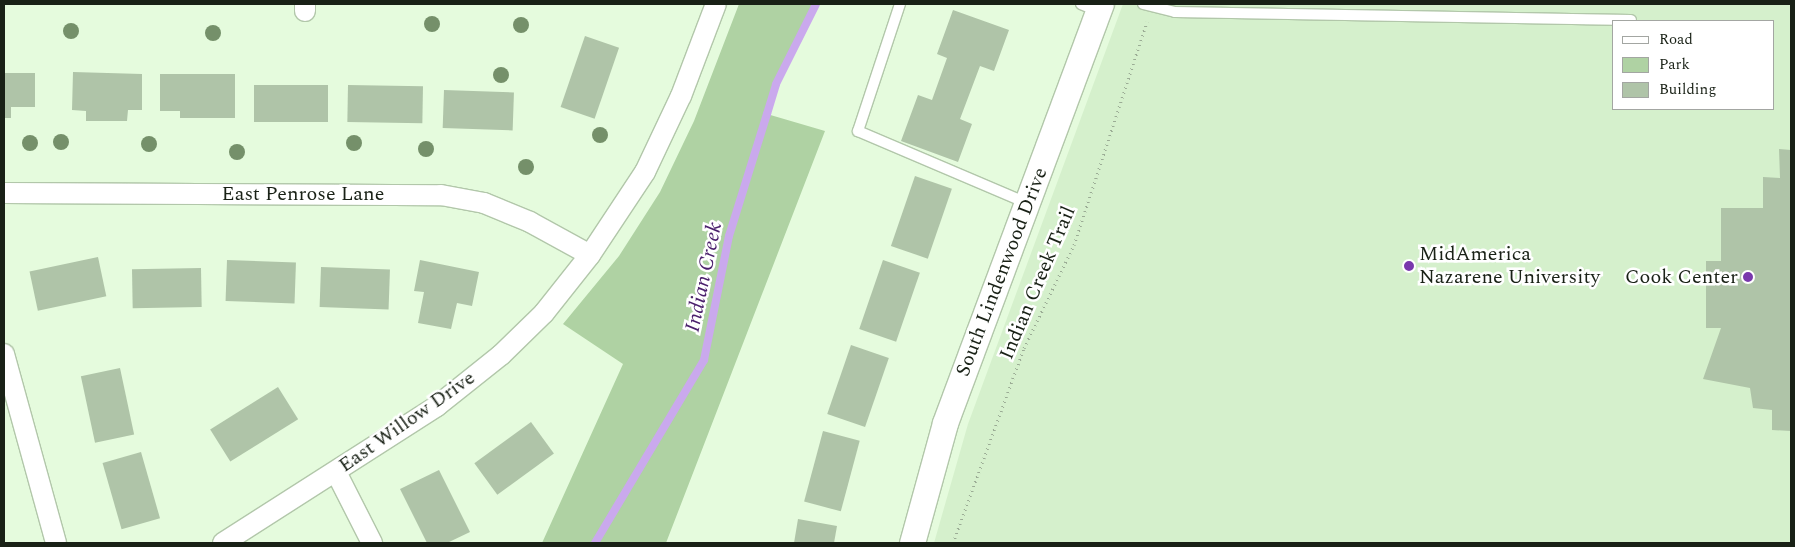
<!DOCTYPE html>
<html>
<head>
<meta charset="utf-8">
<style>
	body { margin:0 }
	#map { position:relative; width:1795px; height:547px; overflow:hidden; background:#e5fbdd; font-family:Spectral,serif }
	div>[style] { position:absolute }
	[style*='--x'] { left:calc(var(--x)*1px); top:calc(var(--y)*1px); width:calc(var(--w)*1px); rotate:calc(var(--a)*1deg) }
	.built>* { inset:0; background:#d5f0cc }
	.green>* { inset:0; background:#afd2a3 }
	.stream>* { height:8px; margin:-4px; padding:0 4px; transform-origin:4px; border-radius:4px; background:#caa9ed }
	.building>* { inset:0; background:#afc4a8; transform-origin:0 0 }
	.path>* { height:3px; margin-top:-1.5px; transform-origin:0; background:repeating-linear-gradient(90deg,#9bac95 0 1px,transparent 0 5px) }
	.roads { filter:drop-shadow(1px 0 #b2c7aa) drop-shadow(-1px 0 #b2c7aa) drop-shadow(0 1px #b2c7aa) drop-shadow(0 -1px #b2c7aa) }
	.service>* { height:10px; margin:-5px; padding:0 5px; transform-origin:5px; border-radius:5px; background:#fff }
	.minor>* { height:20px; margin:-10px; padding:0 10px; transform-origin:10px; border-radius:10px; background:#fff }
	.tertiary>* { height:25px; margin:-12.5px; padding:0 12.5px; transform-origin:12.5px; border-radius:12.5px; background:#fff }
	.trees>* { width:16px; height:16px; margin:-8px; border-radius:50%; background:#75906a }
	.dots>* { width:14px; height:14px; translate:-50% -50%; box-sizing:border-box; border:2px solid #fff; border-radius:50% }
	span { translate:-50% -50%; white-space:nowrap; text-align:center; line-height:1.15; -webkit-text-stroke:5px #fff; paint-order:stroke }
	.street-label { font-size:20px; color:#192116 }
	.poi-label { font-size:20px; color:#192116 }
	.left { translate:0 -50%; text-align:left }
	.right { translate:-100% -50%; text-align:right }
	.water-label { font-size:21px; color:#4b206d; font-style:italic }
	.frame { position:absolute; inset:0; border:5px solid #192116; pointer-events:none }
	.legend { position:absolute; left:1612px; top:20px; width:162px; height:90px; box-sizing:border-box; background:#fff; border:1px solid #a3a6a2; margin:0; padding:6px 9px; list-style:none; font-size:15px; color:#192116 }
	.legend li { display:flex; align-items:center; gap:10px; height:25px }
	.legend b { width:25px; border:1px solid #a3a6a2 }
</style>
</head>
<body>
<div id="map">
	<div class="built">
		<i style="clip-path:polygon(evenodd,1123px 4px,1791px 4px,1791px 543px,934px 543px,968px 424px,1123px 4px,1614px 21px,1774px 21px,1774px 109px,1614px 109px,1614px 21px)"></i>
	</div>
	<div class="green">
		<i style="clip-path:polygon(739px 4px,816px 4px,776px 84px,767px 114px,825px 131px,666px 543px,542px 543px,623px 364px,563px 324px,619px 256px,660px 192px,694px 121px)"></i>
	</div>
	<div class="stream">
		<i style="--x:595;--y:543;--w:213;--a:-59.2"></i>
		<i style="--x:704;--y:360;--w:126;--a:-78.6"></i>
		<i style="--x:729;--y:236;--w:128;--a:-72.7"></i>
		<i style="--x:767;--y:114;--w:31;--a:-73"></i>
		<i style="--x:776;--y:84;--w:89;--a:-63.4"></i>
	</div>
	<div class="building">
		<i style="clip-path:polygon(953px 10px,1009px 30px,994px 71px,980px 66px,960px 119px,972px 124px,958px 162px,901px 141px,918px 95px,932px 100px,947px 58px,937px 54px)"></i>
		<i style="left:585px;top:36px;width:36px;height:75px;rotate:19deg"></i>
		<i style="clip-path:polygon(73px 72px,142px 74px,142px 110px,128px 110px,127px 121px,86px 121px,86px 111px,72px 110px)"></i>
		<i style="clip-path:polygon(4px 73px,35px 73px,35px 107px,11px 107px,11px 118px,4px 118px)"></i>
		<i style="clip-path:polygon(160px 74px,235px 74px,235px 118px,180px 118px,180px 111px,160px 111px)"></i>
		<i style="left:328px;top:85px;width:37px;height:74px;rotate:90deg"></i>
		<i style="left:348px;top:85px;width:75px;height:37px;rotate:1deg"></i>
		<i style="left:444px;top:90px;width:70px;height:38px;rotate:2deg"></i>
		<i style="clip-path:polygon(1779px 149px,1791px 150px,1791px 431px,1772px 430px,1772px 410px,1753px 408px,1750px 388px,1703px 379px,1721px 328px,1706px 328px,1706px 261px,1721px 261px,1721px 208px,1763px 208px,1763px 177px,1780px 178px)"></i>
		<i style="left:915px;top:176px;width:39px;height:74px;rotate:19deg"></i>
		<i style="left:98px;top:257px;width:40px;height:70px;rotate:78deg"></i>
		<i style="left:227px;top:260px;width:69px;height:41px;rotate:2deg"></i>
		<i style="clip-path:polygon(420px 260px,479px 272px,472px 306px,457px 303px,451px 329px,418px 323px,424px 292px,414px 291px)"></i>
		<i style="left:883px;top:260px;width:39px;height:73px;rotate:19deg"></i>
		<i style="left:321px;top:267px;width:69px;height:40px;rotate:2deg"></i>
		<i style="left:201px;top:268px;width:39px;height:69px;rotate:89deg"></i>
		<i style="left:851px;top:345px;width:40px;height:73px;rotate:19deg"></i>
		<i style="left:120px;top:368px;width:68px;height:40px;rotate:78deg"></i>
		<i style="left:278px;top:387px;width:38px;height:80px;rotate:58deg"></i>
		<i style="left:531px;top:422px;width:39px;height:70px;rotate:54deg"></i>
		<i style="left:823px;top:431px;width:38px;height:73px;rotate:15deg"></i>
		<i style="left:141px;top:452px;width:69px;height:40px;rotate:74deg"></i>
		<i style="clip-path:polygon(439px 470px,470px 532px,447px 543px,427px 543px,400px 489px)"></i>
		<i style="clip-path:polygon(798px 519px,837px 526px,834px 543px,794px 543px)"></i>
	</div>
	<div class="path">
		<i style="--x:953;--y:543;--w:208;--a:-70"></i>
		<i style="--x:1024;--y:348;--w:114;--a:-64.1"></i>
		<i style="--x:1074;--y:245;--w:235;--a:-71.9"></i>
	</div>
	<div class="roads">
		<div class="service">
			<i style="--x:900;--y:4;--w:134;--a:108.3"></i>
			<i style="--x:858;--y:131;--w:184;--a:23.1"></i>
			<i style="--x:1081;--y:4;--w:18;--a:22"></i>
			<i style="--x:1143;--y:4;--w:33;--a:14"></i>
			<i style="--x:1175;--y:12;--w:456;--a:1"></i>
		</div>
		<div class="minor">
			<i style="--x:305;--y:11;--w:7;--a:-90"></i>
			<i style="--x:4;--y:193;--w:437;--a:0.3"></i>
			<i style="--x:441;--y:195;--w:44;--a:10.5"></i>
			<i style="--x:484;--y:203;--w:50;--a:22.4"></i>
			<i style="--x:530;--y:222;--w:68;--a:28.8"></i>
			<i style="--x:4;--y:354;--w:196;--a:74.6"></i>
			<i style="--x:336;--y:472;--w:80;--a:63.1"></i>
			<i style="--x:223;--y:543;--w:254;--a:-32.6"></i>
			<i style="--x:437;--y:406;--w:82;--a:-38.6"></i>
			<i style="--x:501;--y:355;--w:60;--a:-44.3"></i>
			<i style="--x:544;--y:313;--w:74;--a:-51.6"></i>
			<i style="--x:590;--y:255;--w:100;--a:-56.5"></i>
			<i style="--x:645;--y:172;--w:84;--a:-64.7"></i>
			<i style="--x:681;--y:96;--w:98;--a:-69.2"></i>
		</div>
		<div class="tertiary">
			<i style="--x:912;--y:543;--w:124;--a:-74.6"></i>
			<i style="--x:945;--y:423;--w:447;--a:-69.6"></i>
		</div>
	</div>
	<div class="trees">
		<i style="left:432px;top:24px"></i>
		<i style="left:521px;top:25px"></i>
		<i style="left:71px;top:31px"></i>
		<i style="left:213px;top:33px"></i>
		<i style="left:501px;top:75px"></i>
		<i style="left:600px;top:135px"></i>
		<i style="left:61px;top:142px"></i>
		<i style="left:30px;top:143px"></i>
		<i style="left:354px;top:143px"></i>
		<i style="left:149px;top:144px"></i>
		<i style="left:426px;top:149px"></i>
		<i style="left:237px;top:152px"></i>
		<i style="left:526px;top:167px"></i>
	</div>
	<div class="dots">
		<i style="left:1409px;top:266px;background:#7938ac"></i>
		<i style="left:1748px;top:277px;background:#7938ac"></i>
	</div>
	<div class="street-label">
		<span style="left:303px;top:194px">East Penrose Lane</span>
		<span style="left:1002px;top:272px;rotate:-69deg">South Lindenwood Drive</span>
		<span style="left:1038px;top:283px;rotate:-67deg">Indian Creek Trail</span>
		<span style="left:407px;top:422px;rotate:-35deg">East Willow Drive</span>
	</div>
	<div class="poi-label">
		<span class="left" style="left:1419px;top:266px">MidAmerica<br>Nazarene University</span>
		<span class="right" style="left:1738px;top:277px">Cook Center</span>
	</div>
	<div class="water-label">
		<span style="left:704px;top:277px;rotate:-78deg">Indian Creek</span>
	</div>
	<div class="frame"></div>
	<ul class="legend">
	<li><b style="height:6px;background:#fff"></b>Road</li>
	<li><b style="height:14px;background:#afd2a3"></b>Park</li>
	<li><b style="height:14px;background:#afc4a8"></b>Building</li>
	</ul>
</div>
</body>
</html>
